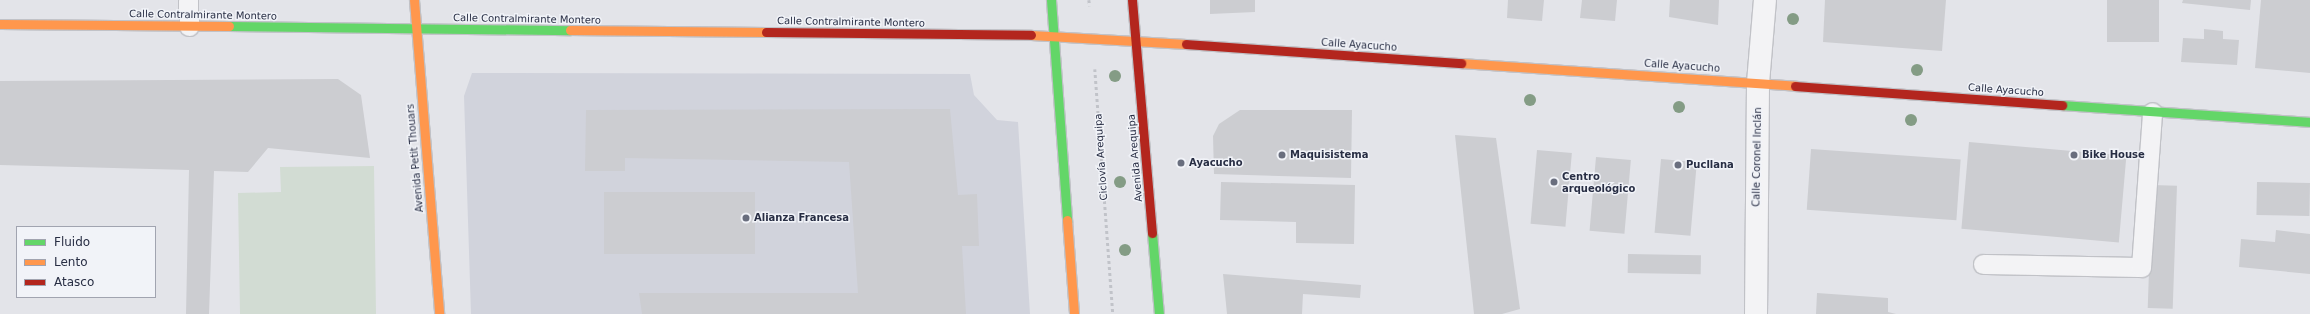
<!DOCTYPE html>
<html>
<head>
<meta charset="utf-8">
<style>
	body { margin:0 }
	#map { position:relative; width:2310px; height:314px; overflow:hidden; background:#e3e4e9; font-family:"DejaVu Sans",sans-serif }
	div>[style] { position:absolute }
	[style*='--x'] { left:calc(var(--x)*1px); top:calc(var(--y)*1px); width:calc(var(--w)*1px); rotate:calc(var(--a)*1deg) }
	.built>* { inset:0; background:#d1d3dc }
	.green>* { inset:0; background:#d2dcd3 }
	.building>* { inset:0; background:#cccdd1; transform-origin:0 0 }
	.path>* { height:2.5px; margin-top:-1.25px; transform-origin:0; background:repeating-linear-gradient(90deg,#c1c3c9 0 3px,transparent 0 6px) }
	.roads { filter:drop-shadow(1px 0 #c1c2c7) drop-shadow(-1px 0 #c1c2c7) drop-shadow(0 1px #c1c2c7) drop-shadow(0 -1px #c1c2c7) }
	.lane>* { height:19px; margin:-9.5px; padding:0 9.5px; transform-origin:9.5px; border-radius:9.5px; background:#f3f3f5 }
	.street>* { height:22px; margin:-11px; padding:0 11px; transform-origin:11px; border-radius:11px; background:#f3f3f5 }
	.fast>* { height:9px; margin:-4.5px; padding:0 4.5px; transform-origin:4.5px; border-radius:4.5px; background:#63d668 }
	.slow>* { height:9px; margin:-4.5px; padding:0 4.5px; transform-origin:4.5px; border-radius:4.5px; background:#ff974d }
	.jam>* { height:9px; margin:-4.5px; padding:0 4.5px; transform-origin:4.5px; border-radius:4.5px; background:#b3261e }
	.trees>* { width:12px; height:12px; margin:-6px; border-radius:50%; background:#849c85 }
	.dots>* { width:11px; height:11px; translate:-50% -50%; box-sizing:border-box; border:2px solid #f1f3f8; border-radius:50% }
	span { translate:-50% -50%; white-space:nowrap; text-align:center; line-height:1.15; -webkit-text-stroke:3px #f1f3f8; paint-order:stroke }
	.street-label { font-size:10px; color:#282e44 }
	.poi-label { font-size:10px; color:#282e44; font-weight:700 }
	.left { translate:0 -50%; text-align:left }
	.legend { position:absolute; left:16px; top:226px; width:140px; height:72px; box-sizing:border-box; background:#f1f3f8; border:1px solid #a1a4b0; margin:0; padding:5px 7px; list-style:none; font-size:12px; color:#282e44 }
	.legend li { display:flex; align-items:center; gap:8px; height:20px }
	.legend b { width:20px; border:1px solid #a1a4b0 }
</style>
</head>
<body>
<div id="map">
	<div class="built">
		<i style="clip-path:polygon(472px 73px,970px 74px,974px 95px,997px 120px,1018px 122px,1030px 314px,471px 314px,464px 96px)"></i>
	</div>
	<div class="green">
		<i style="clip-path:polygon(374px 166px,376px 314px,240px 314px,238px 193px,281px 192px,280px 167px)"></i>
	</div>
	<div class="building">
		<i style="clip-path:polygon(1210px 0,1255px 0,1255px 12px,1210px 14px)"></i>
		<i style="clip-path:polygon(1508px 0,1544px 0,1542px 21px,1507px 18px)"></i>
		<i style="clip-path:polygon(1582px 0,1617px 0,1615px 21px,1580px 18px)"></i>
		<i style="clip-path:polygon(1670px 0,1719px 0,1718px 25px,1669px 17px)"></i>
		<i style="clip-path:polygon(1825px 0,1946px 0,1942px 51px,1823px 42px)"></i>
		<i style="left:2107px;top:0;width:52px;height:42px"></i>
		<i style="clip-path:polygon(2183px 0,2251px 0,2250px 10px,2182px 3px)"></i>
		<i style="clip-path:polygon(2261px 0,2310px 0,2310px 73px,2255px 68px)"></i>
		<i style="clip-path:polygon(2204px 29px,2223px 31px,2223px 39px,2239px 40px,2237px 65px,2181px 62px,2183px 38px,2204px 39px)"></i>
		<i style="clip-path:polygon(338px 79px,361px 95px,370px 158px,268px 148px,248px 172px,214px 171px,209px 314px,186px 314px,189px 170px,0 165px,0 81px)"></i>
		<i style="clip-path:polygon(950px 109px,958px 195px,977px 194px,979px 246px,962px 246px,966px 314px,642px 314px,639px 293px,858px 293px,849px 162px,625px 158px,625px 171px,585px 171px,586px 110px)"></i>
		<i style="clip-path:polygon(1240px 110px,1352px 110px,1351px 178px,1214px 174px,1213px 136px,1219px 124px)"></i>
		<i style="clip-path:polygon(1455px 135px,1496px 138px,1520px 309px,1502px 314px,1474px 314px)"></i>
		<i style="left:1969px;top:142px;width:158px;height:87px;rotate:5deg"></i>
		<i style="left:1811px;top:149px;width:150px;height:61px;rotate:4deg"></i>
		<i style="left:1537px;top:150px;width:35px;height:74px;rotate:5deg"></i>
		<i style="left:1596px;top:157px;width:35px;height:74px;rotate:5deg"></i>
		<i style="left:1661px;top:159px;width:36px;height:74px;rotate:5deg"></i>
		<i style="clip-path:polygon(1221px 182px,1355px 185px,1354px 244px,1296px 243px,1296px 222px,1220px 220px)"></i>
		<i style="left:2257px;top:182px;width:53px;height:33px;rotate:1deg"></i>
		<i style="left:2152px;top:185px;width:25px;height:123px;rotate:2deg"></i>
		<i style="left:755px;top:192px;width:62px;height:151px;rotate:90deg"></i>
		<i style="clip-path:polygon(2276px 230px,2310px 234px,2310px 274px,2239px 267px,2241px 239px,2275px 242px)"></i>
		<i style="left:1628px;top:254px;width:73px;height:19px;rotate:1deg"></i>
		<i style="clip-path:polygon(1223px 274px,1361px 285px,1360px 298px,1303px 294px,1302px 314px,1227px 314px)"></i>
		<i style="clip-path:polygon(1817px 293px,1888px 298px,1888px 312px,1896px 314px,1816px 314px)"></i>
	</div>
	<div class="path">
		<i style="--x:1089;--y:0;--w:6;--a:81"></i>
		<i style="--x:1095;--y:69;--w:246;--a:85.8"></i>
	</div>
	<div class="roads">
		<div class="lane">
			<i style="--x:188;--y:0;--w:26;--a:88"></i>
			<i style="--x:1983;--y:264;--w:158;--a:1.1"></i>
			<i style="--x:2141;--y:267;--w:155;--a:-85.9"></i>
		</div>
		<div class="street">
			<i style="--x:1756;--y:314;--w:231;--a:-89.5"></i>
			<i style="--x:1758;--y:83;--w:83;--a:-85.2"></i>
		</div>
		<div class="fast">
			<i style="--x:1051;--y:0;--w:221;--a:85.8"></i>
			<i style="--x:229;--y:26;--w:341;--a:0.7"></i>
			<i style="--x:2062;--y:105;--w:249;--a:3.9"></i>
			<i style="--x:1152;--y:233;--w:81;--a:85.1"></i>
		</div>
		<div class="slow">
			<i style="--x:414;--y:0;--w:315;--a:85.4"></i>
			<i style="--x:0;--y:24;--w:229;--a:0.5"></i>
			<i style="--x:570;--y:30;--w:196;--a:0.6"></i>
			<i style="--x:1031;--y:35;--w:155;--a:3.3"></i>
			<i style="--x:1461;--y:63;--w:335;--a:3.9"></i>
			<i style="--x:1067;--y:220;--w:94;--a:85.7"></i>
		</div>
		<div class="jam">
			<i style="--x:1132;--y:0;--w:234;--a:85.1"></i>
			<i style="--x:766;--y:32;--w:265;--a:0.6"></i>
			<i style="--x:1186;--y:44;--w:276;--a:4"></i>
			<i style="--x:1795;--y:86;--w:268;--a:4.1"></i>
		</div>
	</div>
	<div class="trees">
		<i style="left:1793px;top:19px"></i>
		<i style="left:1917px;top:70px"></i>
		<i style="left:1115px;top:76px"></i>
		<i style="left:1530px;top:100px"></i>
		<i style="left:1679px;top:107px"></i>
		<i style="left:1911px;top:120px"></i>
		<i style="left:1120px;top:182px"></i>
		<i style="left:1125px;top:250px"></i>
	</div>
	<div class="dots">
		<i style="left:1282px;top:155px;background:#696e7e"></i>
		<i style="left:2074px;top:155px;background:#696e7e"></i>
		<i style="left:1181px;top:163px;background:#696e7e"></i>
		<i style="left:1678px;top:165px;background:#696e7e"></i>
		<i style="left:1554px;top:182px;background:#696e7e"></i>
		<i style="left:746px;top:218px;background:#696e7e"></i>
	</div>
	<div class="street-label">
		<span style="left:203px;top:15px;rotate:1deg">Calle Contralmirante Montero</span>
		<span style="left:527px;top:19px;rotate:1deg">Calle Contralmirante Montero</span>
		<span style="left:851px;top:22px;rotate:1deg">Calle Contralmirante Montero</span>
		<span style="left:1359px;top:45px;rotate:4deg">Calle Ayacucho</span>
		<span style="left:1682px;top:66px;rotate:4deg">Calle Ayacucho</span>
		<span style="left:2006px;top:90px;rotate:4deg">Calle Ayacucho</span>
		<span style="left:1101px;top:157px;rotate:-94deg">Ciclovía Arequipa</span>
		<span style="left:1757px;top:157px;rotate:-89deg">Calle Coronel Inclán</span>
		<span style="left:415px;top:158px;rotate:-95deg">Avenida Petit Thouars</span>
		<span style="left:1135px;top:158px;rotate:-95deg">Avenida Arequipa</span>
	</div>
	<div class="poi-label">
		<span class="left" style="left:1290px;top:155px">Maquisistema</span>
		<span class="left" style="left:2082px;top:155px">Bike House</span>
		<span class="left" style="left:1189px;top:163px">Ayacucho</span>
		<span class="left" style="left:1686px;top:165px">Pucllana</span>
		<span class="left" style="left:1562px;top:182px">Centro<br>arqueológico</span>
		<span class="left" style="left:754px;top:218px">Alianza Francesa</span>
	</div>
	<ul class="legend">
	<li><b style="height:5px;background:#63d668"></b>Fluido</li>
	<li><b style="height:5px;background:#ff974d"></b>Lento</li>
	<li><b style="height:5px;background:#b3261e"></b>Atasco</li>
	</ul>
</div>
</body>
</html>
